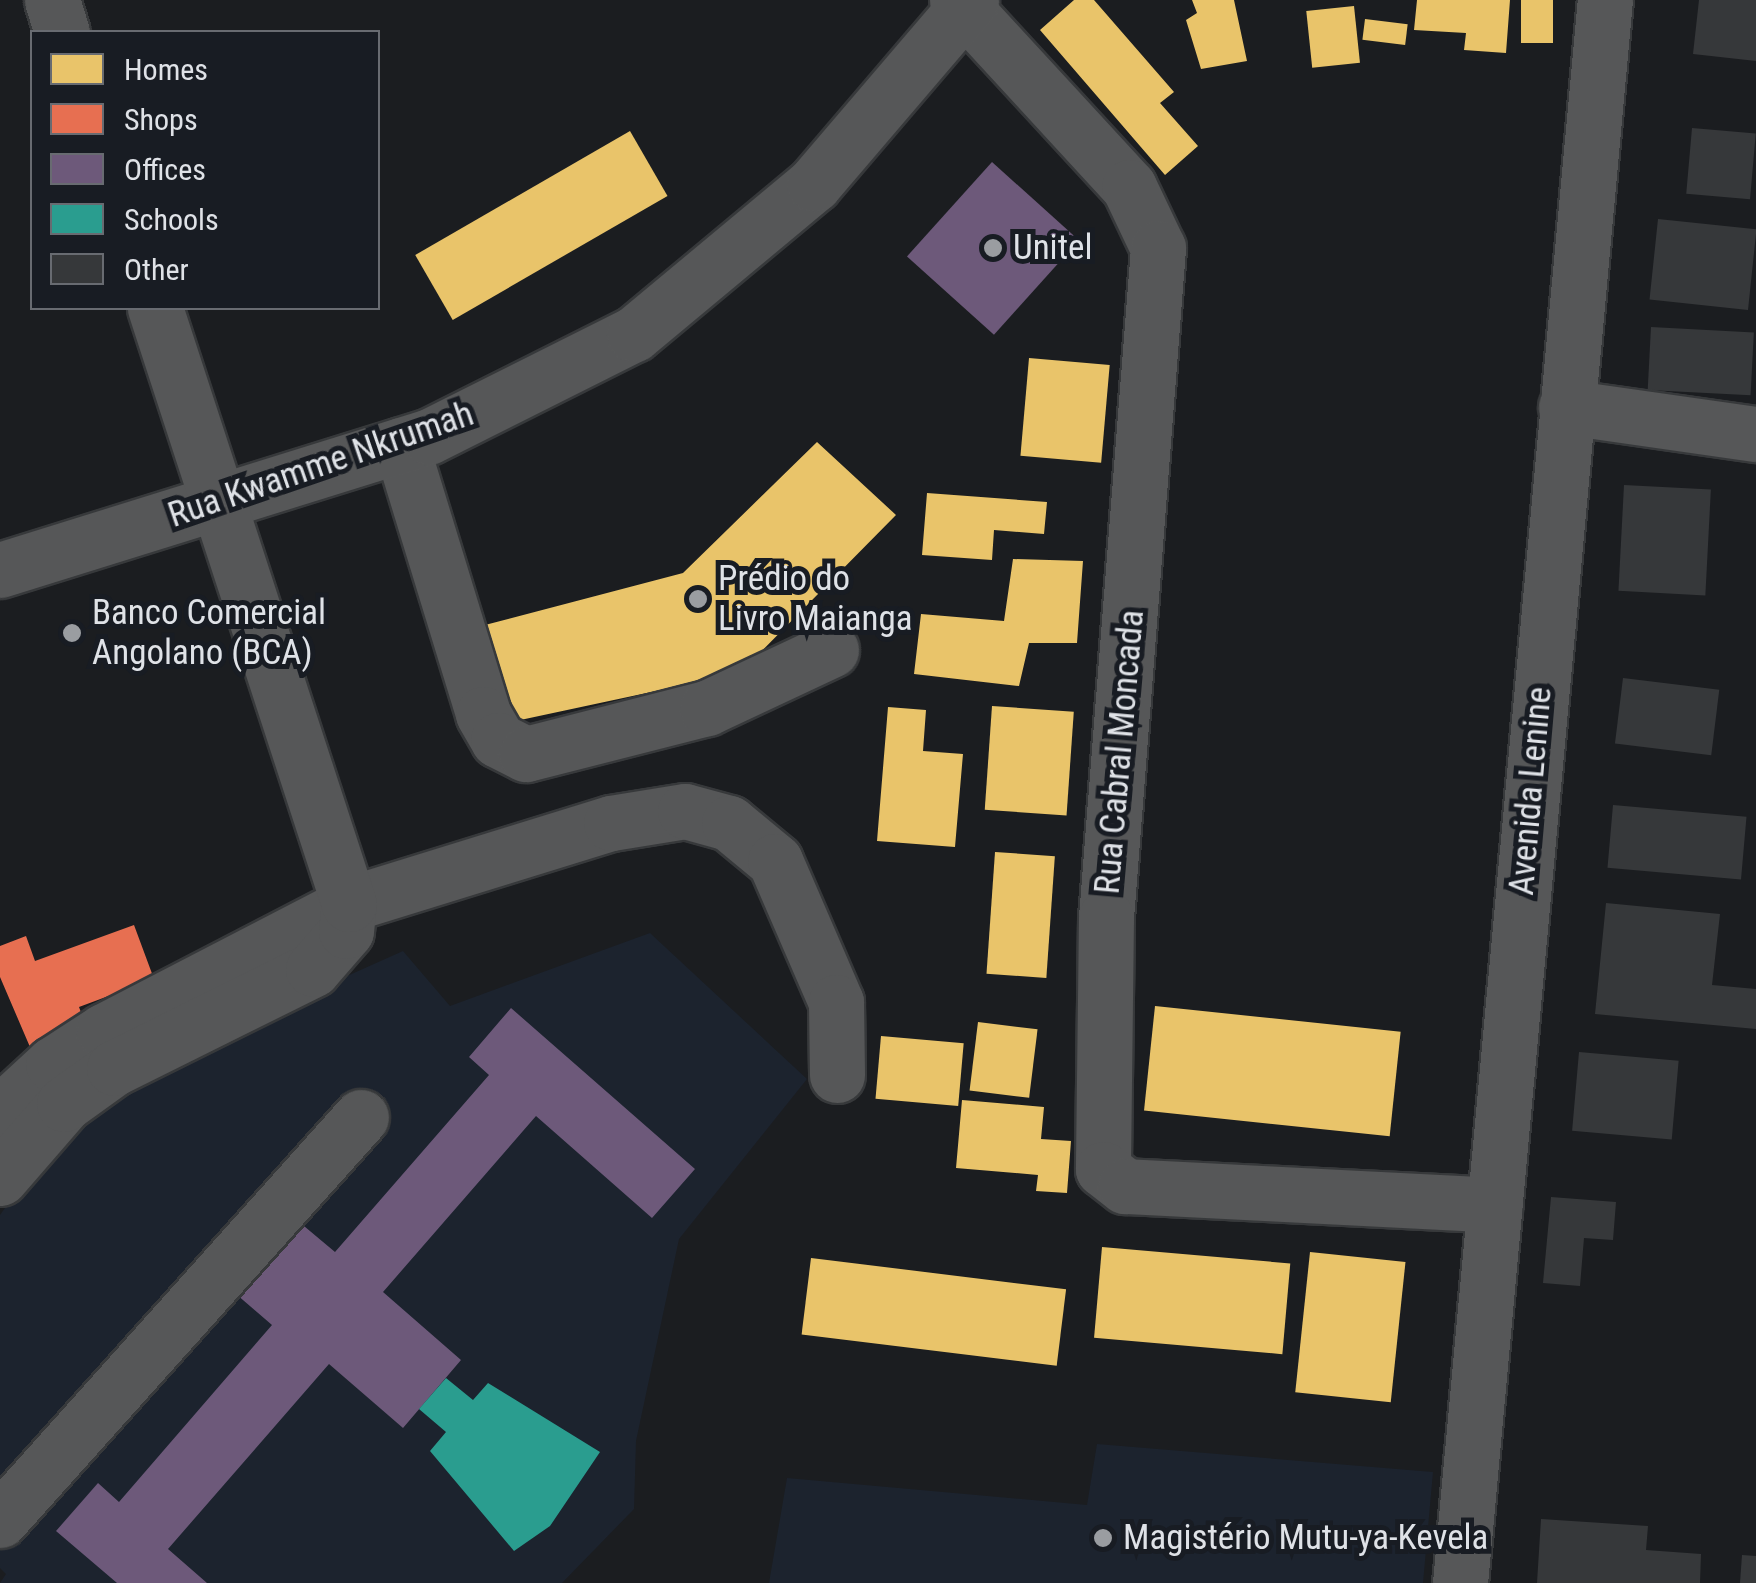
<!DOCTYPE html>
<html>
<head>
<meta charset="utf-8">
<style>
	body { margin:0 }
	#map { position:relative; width:1756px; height:1583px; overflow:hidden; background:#1b1d20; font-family:"Roboto Condensed",sans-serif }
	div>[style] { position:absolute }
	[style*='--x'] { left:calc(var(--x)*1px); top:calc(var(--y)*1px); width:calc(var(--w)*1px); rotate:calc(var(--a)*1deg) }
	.built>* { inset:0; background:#1c232e }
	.homes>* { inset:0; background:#e9c46a; transform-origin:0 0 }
	.shops>* { inset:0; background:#e76f51 }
	.offices>* { inset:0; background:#6d597a; transform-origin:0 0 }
	.schools>* { inset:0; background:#2a9d8f }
	.building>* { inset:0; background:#36383a; transform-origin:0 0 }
	.roads { filter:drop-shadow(2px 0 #37393b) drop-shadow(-2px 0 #37393b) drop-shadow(0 2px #37393b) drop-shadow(0 -2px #37393b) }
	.minor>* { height:55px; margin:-27.5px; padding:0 27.5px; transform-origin:27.5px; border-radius:27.5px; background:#565758 }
	.dots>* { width:28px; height:28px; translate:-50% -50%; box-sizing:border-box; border:5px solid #181c23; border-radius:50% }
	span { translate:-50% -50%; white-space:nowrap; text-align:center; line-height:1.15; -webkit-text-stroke:10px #181c23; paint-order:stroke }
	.poi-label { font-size:35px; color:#dfe2e7 }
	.left { translate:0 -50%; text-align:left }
	.street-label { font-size:35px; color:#dfe2e7 }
	.legend { position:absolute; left:30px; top:30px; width:350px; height:280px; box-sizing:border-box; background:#181c23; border:2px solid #686b71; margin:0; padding:12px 18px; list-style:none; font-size:30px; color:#dfe2e7 }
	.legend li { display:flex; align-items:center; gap:20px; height:50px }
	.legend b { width:50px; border:2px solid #686b71 }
</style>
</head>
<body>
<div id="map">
	<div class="built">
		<i style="clip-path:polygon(650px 933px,807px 1079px,679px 1239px,636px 1441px,634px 1509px,562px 1583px,0 1583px,6px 1574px,0 1568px,0 1215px,44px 1153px,182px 1050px,403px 951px,450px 1006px)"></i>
		<i style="clip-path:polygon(1097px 1444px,1433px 1472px,1423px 1583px,769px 1583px,787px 1478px,1087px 1505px)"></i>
	</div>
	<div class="homes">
		<i style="clip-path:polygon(1074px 0,1094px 0,1174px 92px,1160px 103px,1198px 146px,1165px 175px,1040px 30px)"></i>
		<i style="clip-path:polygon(1192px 0,1234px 0,1247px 61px,1201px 69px,1186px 20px,1197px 13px)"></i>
		<i style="clip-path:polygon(1417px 0,1510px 0,1506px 53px,1464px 50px,1466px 33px,1414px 30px)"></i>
		<i style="left:1521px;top:0;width:32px;height:43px"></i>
		<i style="left:1354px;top:6px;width:57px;height:48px;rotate:84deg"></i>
		<i style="left:1365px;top:19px;width:43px;height:21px;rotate:7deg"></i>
		<i style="left:630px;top:131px;width:75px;height:248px;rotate:60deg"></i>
		<i style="left:1029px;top:358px;width:81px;height:98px;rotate:5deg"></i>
		<i style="clip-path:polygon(817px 442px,896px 515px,740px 673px,511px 722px,485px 625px,683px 573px)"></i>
		<i style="clip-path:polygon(927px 493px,1047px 502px,1044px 534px,994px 530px,992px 560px,922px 555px)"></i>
		<i style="clip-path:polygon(1013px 559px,1083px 561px,1077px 643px,1029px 643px,1019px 686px,914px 674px,921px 614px,1004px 621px)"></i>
		<i style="left:992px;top:706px;width:82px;height:104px;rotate:4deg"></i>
		<i style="clip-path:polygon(888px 707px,926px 710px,923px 751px,963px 754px,955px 847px,877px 841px)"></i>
		<i style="left:995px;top:852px;width:60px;height:122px;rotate:4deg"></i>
		<i style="left:1155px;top:1006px;width:247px;height:105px;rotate:6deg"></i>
		<i style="left:978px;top:1022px;width:60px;height:69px;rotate:7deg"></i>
		<i style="left:881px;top:1036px;width:83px;height:63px;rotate:5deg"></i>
		<i style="clip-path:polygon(962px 1100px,1044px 1107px,1041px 1139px,1071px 1141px,1067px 1193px,1036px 1191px,1038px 1175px,956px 1168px)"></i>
		<i style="left:1102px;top:1247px;width:189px;height:91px;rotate:5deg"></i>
		<i style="left:1310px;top:1252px;width:96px;height:141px;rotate:6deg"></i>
		<i style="left:811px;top:1258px;width:257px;height:77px;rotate:7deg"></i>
	</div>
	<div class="shops">
		<i style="clip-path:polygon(134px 925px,154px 979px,79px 1007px,86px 1026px,30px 1047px,0 977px,0 946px,26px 936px,35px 961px)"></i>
	</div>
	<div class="offices">
		<i style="left:992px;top:162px;width:117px;height:127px;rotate:42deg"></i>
		<i style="clip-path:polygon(511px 1008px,695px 1169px,652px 1218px,536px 1116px,383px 1292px,461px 1360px,403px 1428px,329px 1364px,168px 1549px,207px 1583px,117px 1583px,56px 1531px,98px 1483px,119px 1502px,272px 1325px,236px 1294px,298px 1221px,335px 1252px,489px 1075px,469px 1057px)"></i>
	</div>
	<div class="schools">
		<i style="clip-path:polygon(446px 1378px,473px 1400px,488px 1383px,600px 1452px,550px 1526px,514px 1551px,430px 1451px,446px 1432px,419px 1409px)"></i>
	</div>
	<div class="building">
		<i style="clip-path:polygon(1699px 0,1756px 0,1756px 61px,1693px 54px)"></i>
		<i style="left:1692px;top:128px;width:64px;height:66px;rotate:5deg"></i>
		<i style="left:1658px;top:219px;width:99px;height:81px;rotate:6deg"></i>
		<i style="left:1651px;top:327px;width:103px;height:63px;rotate:3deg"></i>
		<i style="left:1624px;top:485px;width:87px;height:106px;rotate:3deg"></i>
		<i style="left:1623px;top:678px;width:97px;height:66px;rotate:7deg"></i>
		<i style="left:1613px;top:805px;width:134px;height:63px;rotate:5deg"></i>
		<i style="clip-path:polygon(1606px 903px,1720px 914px,1712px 985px,1756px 989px,1756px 1029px,1595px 1014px)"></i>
		<i style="left:1579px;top:1052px;width:100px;height:79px;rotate:5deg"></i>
		<i style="clip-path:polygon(1551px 1197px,1616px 1202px,1613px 1240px,1584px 1238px,1580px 1286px,1543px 1283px)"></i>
		<i style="clip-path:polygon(1541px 1519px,1648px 1526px,1646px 1550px,1701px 1554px,1700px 1583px,1537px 1583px)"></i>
		<i style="clip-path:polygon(1742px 1555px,1756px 1556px,1756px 1583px,1740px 1583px)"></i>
	</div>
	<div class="roads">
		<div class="minor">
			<i style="--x:52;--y:0;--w:34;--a:73"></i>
			<i style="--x:957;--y:0;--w:254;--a:47.4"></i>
			<i style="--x:1129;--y:187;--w:68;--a:64.6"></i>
			<i style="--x:1158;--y:248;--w:671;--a:94.44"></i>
			<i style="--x:1106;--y:917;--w:252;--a:90.7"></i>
			<i style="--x:1103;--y:1169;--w:28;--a:38"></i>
			<i style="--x:1125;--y:1186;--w:370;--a:2.9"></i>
			<i style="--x:1566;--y:407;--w:192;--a:8.1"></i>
			<i style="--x:401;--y:445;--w:281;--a:73"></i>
			<i style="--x:483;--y:714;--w:30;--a:60"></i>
			<i style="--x:498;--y:740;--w:31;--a:27"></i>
			<i style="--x:526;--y:754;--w:187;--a:-14.3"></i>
			<i style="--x:707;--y:708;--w:137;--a:-25.1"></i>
			<i style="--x:0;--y:570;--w:448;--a:-17.3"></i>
			<i style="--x:428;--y:437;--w:230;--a:-26.6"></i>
			<i style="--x:634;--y:334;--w:234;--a:-39.8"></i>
			<i style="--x:814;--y:184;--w:242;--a:-49.5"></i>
			<i style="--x:0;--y:1113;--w:72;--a:-42.8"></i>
			<i style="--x:53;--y:1064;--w:61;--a:-32.9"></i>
			<i style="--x:104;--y:1031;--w:276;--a:-27.4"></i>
			<i style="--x:349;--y:904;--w:274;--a:-17.2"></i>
			<i style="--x:611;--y:823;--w:75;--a:-9.2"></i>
			<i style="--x:685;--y:811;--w:46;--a:15.3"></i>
			<i style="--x:729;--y:823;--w:60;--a:39.6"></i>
			<i style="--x:775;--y:861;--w:154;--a:66.6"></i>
			<i style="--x:836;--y:1002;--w:73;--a:89.2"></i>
			<i style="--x:0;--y:1178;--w:98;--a:-49.1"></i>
			<i style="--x:64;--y:1104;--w:62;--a:-35.8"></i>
			<i style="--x:114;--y:1068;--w:222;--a:-26.4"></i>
			<i style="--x:313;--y:969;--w:50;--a:-49"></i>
			<i style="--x:346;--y:931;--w:27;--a:-84"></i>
			<i style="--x:349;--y:904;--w:627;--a:-108.03"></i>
			<i style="--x:0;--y:1520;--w:541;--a:-48.15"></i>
			<i style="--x:1460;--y:1583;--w:1590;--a:-84.77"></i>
		</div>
	</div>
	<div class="dots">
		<i style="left:993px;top:248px;background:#9a9da1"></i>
		<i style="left:698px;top:599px;background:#9a9da1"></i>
		<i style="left:72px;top:633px;background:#9a9da1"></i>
		<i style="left:1103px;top:1538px;background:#9a9da1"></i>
	</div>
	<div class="poi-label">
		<span class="left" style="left:1013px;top:248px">Unitel</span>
		<span class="left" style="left:718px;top:599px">Prédio do<br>Livro Maianga</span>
		<span class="left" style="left:92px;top:633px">Banco Comercial<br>Angolano (BCA)</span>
		<span class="left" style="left:1123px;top:1538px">Magistério Mutu-ya-Kevela</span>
	</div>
	<div class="street-label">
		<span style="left:321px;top:465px;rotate:-19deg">Rua Kwamme Nkrumah</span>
		<span style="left:1120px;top:752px;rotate:-85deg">Rua Cabral Moncada</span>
		<span style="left:1531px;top:791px;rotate:-85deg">Avenida Lenine</span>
	</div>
	<ul class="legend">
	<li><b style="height:28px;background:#e9c46a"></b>Homes</li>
	<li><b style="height:28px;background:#e76f51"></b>Shops</li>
	<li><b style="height:28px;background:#6d597a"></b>Offices</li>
	<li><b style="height:28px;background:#2a9d8f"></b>Schools</li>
	<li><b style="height:28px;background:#36383a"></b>Other</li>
	</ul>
</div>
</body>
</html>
